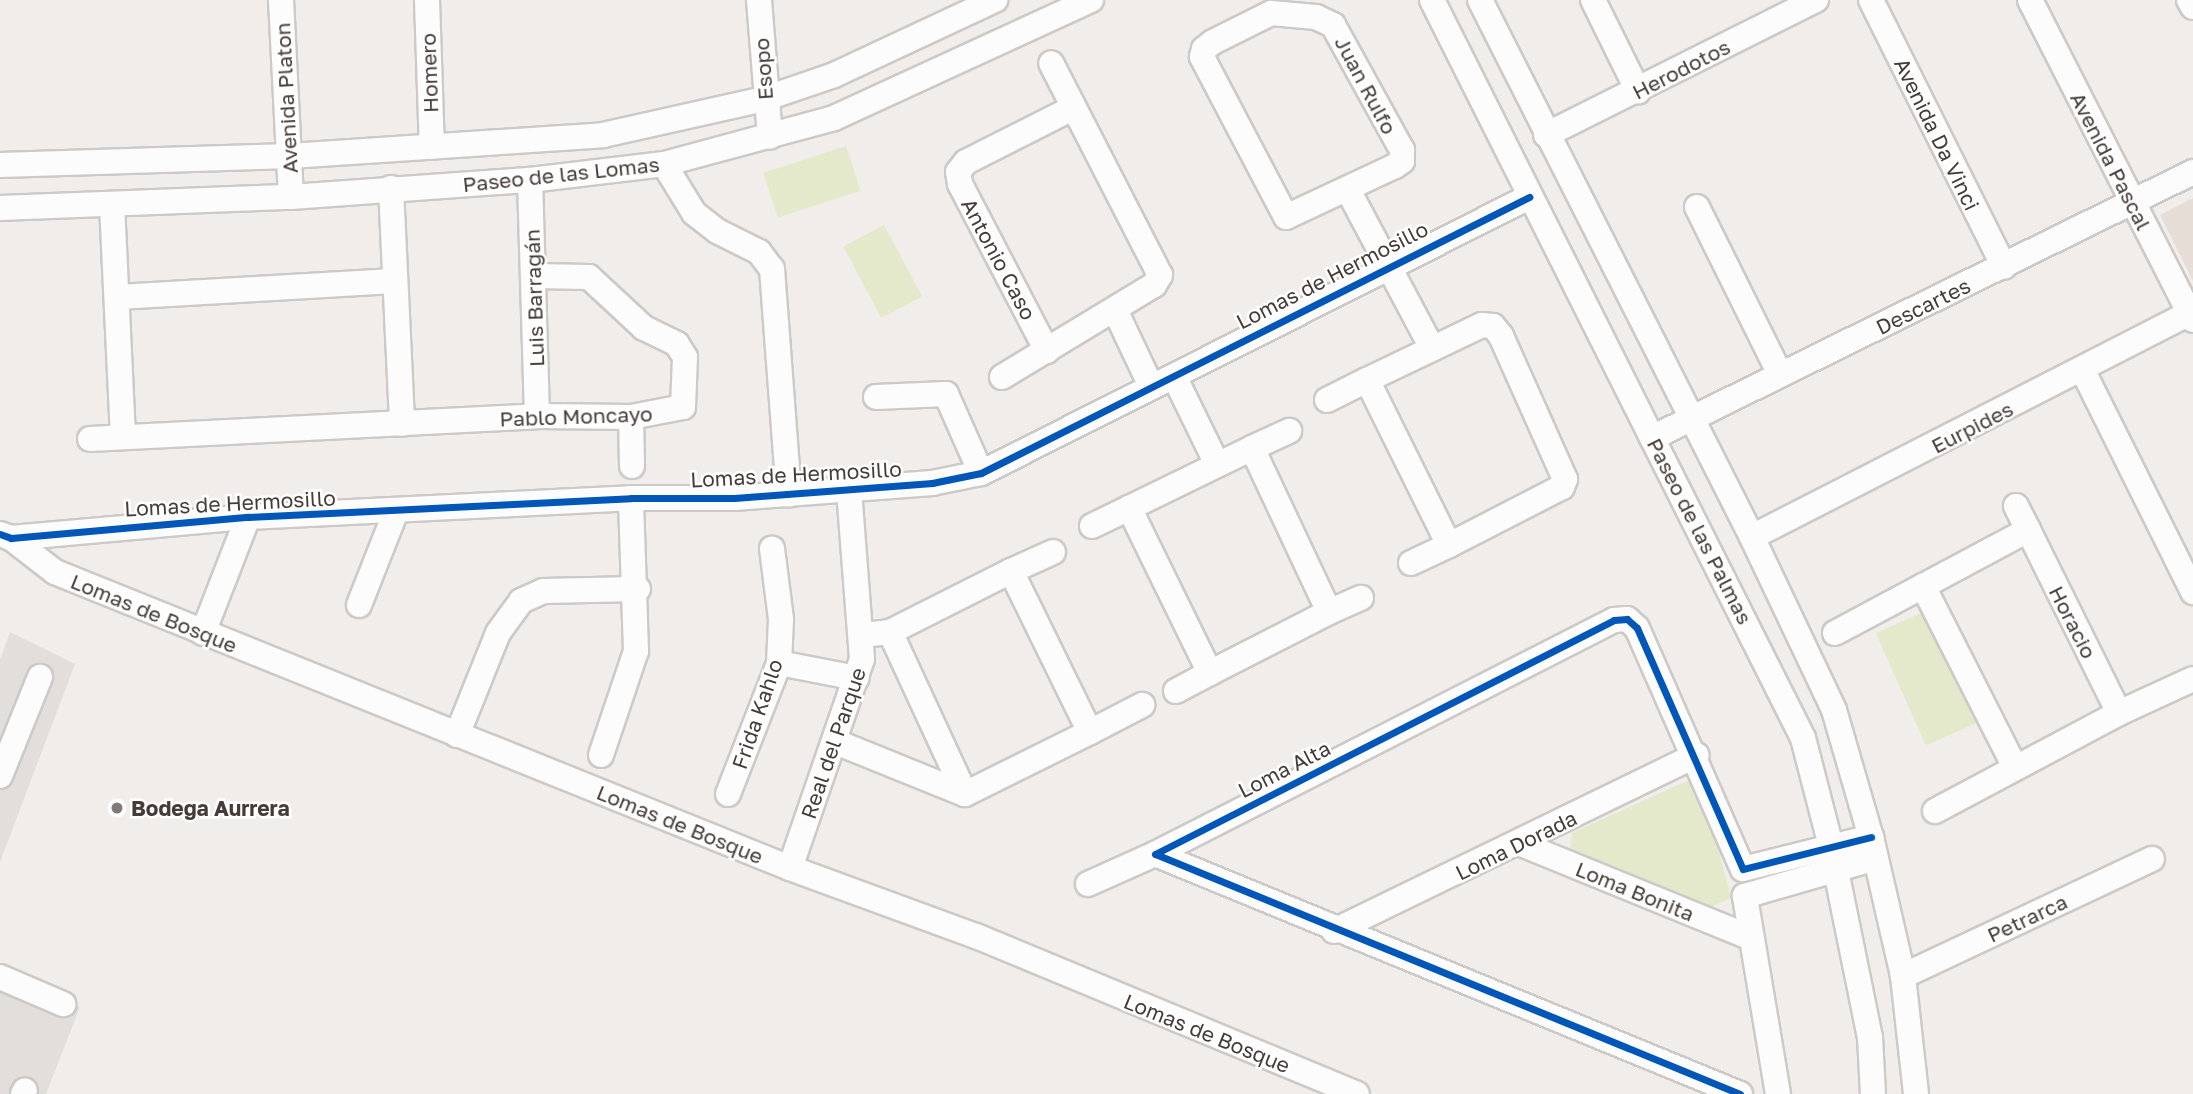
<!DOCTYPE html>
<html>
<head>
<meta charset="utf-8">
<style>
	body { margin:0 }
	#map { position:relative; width:2193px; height:1094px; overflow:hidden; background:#f0edea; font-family:"Golos Text",sans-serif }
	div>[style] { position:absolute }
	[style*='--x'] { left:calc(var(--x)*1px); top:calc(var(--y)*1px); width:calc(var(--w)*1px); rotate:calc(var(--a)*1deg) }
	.education>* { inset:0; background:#e6ded6 }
	.green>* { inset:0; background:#e4e9cb; transform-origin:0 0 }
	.parking>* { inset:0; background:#e2dedb }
	.roads { filter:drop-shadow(2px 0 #ccc9c6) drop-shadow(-2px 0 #ccc9c6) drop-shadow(0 2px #ccc9c6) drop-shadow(0 -2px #ccc9c6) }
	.minor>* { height:24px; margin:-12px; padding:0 12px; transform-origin:12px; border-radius:12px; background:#fdfcfc }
	.cycleway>* { height:7px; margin:-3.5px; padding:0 3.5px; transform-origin:3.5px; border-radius:3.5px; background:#0057b8 }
	.dots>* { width:19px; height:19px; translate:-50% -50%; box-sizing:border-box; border:4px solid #fff; border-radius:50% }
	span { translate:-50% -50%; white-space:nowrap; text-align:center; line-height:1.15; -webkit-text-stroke:5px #fff; paint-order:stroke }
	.street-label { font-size:21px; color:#463c37 }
	.poi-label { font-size:21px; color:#463c37; font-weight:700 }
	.left { translate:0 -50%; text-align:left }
</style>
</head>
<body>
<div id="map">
	<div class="education">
		<i style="clip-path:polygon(2193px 198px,2193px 281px,2160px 215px)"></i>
	</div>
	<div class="green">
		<i style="left:846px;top:146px;width:47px;height:87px;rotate:72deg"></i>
		<i style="left:884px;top:225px;width:81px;height:46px;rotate:62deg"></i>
		<i style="left:1928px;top:610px;width:123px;height:57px;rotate:66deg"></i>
		<i style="clip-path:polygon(1687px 781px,1702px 788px,1731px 898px,1708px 908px,1570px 856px,1572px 833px)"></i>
	</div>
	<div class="parking">
		<i style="clip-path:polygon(10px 632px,75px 664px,0 862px,0 660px)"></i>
		<i style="clip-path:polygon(0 969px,80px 1007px,46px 1094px,0 1094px)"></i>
	</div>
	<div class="roads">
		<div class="minor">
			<i style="--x:281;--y:0;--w:197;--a:87.1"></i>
			<i style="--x:427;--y:0;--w:147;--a:88.1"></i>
			<i style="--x:759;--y:0;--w:137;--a:85.4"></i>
			<i style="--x:1432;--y:0;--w:826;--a:63.31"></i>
			<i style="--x:1803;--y:738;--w:112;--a:75.5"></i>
			<i style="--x:1831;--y:846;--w:195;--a:78.5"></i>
			<i style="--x:1870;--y:1037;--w:57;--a:87"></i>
			<i style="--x:1480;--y:0;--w:602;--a:63.14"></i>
			<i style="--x:1752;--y:537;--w:191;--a:64.6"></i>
			<i style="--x:1834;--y:710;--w:132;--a:73.8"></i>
			<i style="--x:1871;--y:837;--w:143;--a:77"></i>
			<i style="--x:1903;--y:976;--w:119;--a:83.7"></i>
			<i style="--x:1593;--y:0;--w:102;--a:63.7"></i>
			<i style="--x:1871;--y:0;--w:298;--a:63.5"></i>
			<i style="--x:2030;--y:0;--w:359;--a:63"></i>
			<i style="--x:2189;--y:0;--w:8;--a:60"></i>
			<i style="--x:1271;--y:13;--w:45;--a:5.1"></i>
			<i style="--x:1316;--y:17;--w:19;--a:25"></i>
			<i style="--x:1333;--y:25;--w:143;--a:61.1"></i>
			<i style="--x:1402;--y:150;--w:11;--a:90"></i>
			<i style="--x:1402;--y:161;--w:9;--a:144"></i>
			<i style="--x:1395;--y:166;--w:120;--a:154.9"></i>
			<i style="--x:1286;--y:217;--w:181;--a:-117.7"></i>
			<i style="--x:1202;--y:57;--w:8;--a:-76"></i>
			<i style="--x:1204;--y:49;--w:11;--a:-38"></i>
			<i style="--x:1213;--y:42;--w:65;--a:-26.6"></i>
			<i style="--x:1546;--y:135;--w:302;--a:-26.6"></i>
			<i style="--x:664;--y:164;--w:57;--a:58.5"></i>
			<i style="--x:694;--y:213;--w:29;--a:38"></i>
			<i style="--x:717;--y:231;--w:47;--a:26.6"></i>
			<i style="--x:759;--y:252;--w:21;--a:53"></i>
			<i style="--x:772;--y:269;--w:226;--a:85.7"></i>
			<i style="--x:0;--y:165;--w:290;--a:-1.8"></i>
			<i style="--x:290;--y:156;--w:314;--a:-3.8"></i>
			<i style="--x:603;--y:135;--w:165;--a:-12.6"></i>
			<i style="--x:764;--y:99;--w:74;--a:-18.9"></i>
			<i style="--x:834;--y:75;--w:178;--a:-25"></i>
			<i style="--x:530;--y:180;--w:236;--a:88.3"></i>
			<i style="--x:391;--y:188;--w:236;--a:87.3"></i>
			<i style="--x:1348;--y:190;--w:179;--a:62"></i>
			<i style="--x:112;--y:204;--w:232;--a:87.3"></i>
			<i style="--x:1697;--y:207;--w:186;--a:63.6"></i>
			<i style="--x:0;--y:208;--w:291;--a:-2.2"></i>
			<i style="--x:291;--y:197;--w:240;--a:-4.1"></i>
			<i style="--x:530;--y:180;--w:135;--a:-6.8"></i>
			<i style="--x:664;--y:164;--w:176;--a:-15.1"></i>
			<i style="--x:834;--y:118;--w:283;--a:-24.7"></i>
			<i style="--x:117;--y:297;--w:278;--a:-3.3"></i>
			<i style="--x:1115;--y:310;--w:84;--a:64.7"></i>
			<i style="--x:1482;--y:325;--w:11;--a:5"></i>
			<i style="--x:1493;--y:326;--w:13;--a:51"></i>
			<i style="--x:1501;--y:336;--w:157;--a:65.9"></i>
			<i style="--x:1565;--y:479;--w:9;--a:111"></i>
			<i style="--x:1562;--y:487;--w:127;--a:152.8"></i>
			<i style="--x:1449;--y:545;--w:184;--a:-116.4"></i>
			<i style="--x:1367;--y:380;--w:127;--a:-25.6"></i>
			<i style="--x:1047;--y:351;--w:188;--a:-117.5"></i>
			<i style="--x:960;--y:184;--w:12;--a:-99"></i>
			<i style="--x:958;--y:172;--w:13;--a:-51"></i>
			<i style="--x:966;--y:162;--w:120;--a:-26.8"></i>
			<i style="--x:2083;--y:371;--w:247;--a:63.5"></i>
			<i style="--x:1174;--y:376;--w:98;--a:64"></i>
			<i style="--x:1002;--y:377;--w:178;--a:-31.2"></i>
			<i style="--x:1154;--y:285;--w:12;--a:-59"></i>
			<i style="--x:1160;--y:275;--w:238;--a:-117.2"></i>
			<i style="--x:876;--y:397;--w:70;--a:-2.5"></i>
			<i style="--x:946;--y:394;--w:86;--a:66.1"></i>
			<i style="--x:1327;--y:400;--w:45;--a:-26.6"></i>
			<i style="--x:631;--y:417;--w:49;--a:88.8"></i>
			<i style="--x:1652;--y:438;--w:603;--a:-26.18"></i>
			<i style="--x:90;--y:439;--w:448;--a:-2.9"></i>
			<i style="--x:537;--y:416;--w:94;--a:0.6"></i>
			<i style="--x:631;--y:417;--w:53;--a:-10.9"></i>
			<i style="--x:683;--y:407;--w:50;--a:-87.7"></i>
			<i style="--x:685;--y:357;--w:15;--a:-122"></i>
			<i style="--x:677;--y:344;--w:37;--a:-154"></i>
			<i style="--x:644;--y:328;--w:75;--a:-137.2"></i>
			<i style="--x:589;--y:277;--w:55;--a:-179"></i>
			<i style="--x:1252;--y:448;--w:181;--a:64.8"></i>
			<i style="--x:1329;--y:612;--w:134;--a:152.9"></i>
			<i style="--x:1210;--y:673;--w:184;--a:-116.1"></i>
			<i style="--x:1129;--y:508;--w:137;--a:-26"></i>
			<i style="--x:1252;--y:448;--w:41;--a:-24.7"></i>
			<i style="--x:2016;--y:506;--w:27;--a:63"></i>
			<i style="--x:1092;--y:526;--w:41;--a:-25.9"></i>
			<i style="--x:0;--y:534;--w:12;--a:20"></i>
			<i style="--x:11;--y:538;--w:238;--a:-5.1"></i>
			<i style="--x:248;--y:517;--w:383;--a:-2.8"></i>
			<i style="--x:631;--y:498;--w:103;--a:0"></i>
			<i style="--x:734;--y:498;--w:199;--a:-4.3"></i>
			<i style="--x:932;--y:483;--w:50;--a:-11.5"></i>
			<i style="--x:981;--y:473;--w:614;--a:-26.73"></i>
			<i style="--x:1752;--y:537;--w:491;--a:-27.1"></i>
			<i style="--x:11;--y:538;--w:56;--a:37.7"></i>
			<i style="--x:55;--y:572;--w:792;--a:21.94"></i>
			<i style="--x:790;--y:868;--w:198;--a:20.1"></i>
			<i style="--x:976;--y:936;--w:412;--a:22.5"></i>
			<i style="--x:1411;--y:563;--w:42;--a:-25.3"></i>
			<i style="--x:1011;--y:571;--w:46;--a:-24.3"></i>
			<i style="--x:359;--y:605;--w:101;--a:-68.5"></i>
			<i style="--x:1329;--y:612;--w:35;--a:-24"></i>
			<i style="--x:203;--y:633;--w:124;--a:-68.8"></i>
			<i style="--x:1835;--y:633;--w:100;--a:-28.1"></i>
			<i style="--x:862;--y:635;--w:28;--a:-6"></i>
			<i style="--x:890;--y:632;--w:136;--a:-26.8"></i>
			<i style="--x:1011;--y:571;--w:179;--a:63.9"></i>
			<i style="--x:1090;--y:732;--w:140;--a:153.6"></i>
			<i style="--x:965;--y:794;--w:179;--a:-114.8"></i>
			<i style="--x:779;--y:663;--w:79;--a:10.9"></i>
			<i style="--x:1176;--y:691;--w:38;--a:-28"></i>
			<i style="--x:2119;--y:713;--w:81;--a:-24.7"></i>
			<i style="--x:1090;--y:732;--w:59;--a:-27.4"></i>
			<i style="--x:457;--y:735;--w:110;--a:-68.1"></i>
			<i style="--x:498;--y:633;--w:39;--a:-54"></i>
			<i style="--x:521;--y:601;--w:24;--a:-24"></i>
			<i style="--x:543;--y:591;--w:95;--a:-1.2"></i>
			<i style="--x:836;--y:742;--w:139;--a:22"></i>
			<i style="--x:601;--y:755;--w:110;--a:-71.4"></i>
			<i style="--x:636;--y:651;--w:153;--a:-91.9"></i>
			<i style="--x:0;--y:776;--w:107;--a:-68"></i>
			<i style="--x:728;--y:794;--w:141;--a:-68.7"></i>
			<i style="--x:779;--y:663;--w:44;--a:-87.4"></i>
			<i style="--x:781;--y:619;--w:71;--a:-97.3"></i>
			<i style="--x:1935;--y:811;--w:208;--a:-28"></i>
			<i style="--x:2119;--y:713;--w:204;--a:-116.4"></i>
			<i style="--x:2028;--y:530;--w:119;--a:151.9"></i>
			<i style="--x:1923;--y:586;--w:203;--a:63.1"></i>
			<i style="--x:1521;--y:844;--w:246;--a:22.2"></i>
			<i style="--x:790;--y:868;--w:221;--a:-71"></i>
			<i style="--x:862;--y:659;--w:169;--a:-94.4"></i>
			<i style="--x:1088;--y:884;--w:73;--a:-24.1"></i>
			<i style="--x:1334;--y:931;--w:403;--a:-25.9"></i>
			<i style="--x:1903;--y:976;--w:275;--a:-25.2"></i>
			<i style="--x:0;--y:977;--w:69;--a:23.2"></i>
			<i style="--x:23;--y:1094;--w:4;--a:-63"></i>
			<i style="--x:1740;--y:1094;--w:632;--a:-157.69"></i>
			<i style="--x:1155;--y:854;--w:515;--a:-27.01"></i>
			<i style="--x:1614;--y:620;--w:13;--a:-4"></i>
			<i style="--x:1627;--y:619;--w:13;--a:42"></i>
			<i style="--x:1637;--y:628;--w:263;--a:66.3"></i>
			<i style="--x:1743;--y:869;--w:132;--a:-14"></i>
			<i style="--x:1778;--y:1094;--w:201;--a:-99.5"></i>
			<i style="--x:1745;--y:896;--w:136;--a:-16.2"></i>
		</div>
	</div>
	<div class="cycleway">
		<i style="--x:0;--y:534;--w:12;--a:20"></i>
		<i style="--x:11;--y:538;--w:238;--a:-5.1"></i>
		<i style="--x:248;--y:517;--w:383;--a:-2.8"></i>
		<i style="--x:631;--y:498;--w:103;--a:0"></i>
		<i style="--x:734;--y:498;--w:199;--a:-4.3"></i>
		<i style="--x:932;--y:483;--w:50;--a:-11.5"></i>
		<i style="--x:981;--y:473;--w:614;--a:-26.73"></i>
		<i style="--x:1740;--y:1094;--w:632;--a:-157.69"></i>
		<i style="--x:1155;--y:854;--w:515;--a:-27.01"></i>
		<i style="--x:1614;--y:620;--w:13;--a:-4"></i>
		<i style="--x:1627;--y:619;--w:13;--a:42"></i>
		<i style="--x:1637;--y:628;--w:263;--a:66.3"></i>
		<i style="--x:1743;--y:869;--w:132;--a:-14"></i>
	</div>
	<div class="dots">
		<i style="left:117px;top:808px;background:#827a76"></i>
	</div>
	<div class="street-label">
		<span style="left:763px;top:69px;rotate:-94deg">Esopo</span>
		<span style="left:1681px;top:69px;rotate:-27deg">Herodotos</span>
		<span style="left:429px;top:73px;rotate:-92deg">Homero</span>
		<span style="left:1366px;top:85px;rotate:62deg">Juan Rulfo</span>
		<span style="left:286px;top:98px;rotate:-93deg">Avenida Platon</span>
		<span style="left:1937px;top:134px;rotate:64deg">Avenida Da Vinci</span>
		<span style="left:2111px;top:161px;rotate:63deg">Avenida Pascal</span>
		<span style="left:561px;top:174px;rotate:-6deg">Paseo de las Lomas</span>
		<span style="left:999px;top:259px;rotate:62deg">Antonio Caso</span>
		<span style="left:1332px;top:275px;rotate:-27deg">Lomas de Hermosillo</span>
		<span style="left:534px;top:298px;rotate:-92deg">Luis Barragán</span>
		<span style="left:1923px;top:306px;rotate:-26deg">Descartes</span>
		<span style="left:576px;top:416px;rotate:-2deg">Pablo Moncayo</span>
		<span style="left:1972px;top:427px;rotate:-27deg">Eurpides</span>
		<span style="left:796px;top:474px;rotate:-3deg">Lomas de Hermosillo</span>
		<span style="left:230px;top:503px;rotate:-3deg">Lomas de Hermosillo</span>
		<span style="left:1700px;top:531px;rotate:63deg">Paseo de las Palmas</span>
		<span style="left:154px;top:613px;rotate:22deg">Lomas de Bosque</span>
		<span style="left:2073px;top:622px;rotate:63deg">Horacio</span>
		<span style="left:757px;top:714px;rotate:-71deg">Frida Kahlo</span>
		<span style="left:833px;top:743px;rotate:-71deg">Real del Parque</span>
		<span style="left:1284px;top:769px;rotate:-27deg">Loma Alta</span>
		<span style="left:680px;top:824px;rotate:22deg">Lomas de Bosque</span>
		<span style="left:1516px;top:845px;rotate:-26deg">Loma Dorada</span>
		<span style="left:1635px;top:891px;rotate:22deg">Loma Bonita</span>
		<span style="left:2027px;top:918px;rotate:-25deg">Petrarca</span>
		<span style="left:1207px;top:1033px;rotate:22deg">Lomas de Bosque</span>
	</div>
	<div class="poi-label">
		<span class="left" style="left:131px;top:808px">Bodega Aurrera</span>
	</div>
</div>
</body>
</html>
